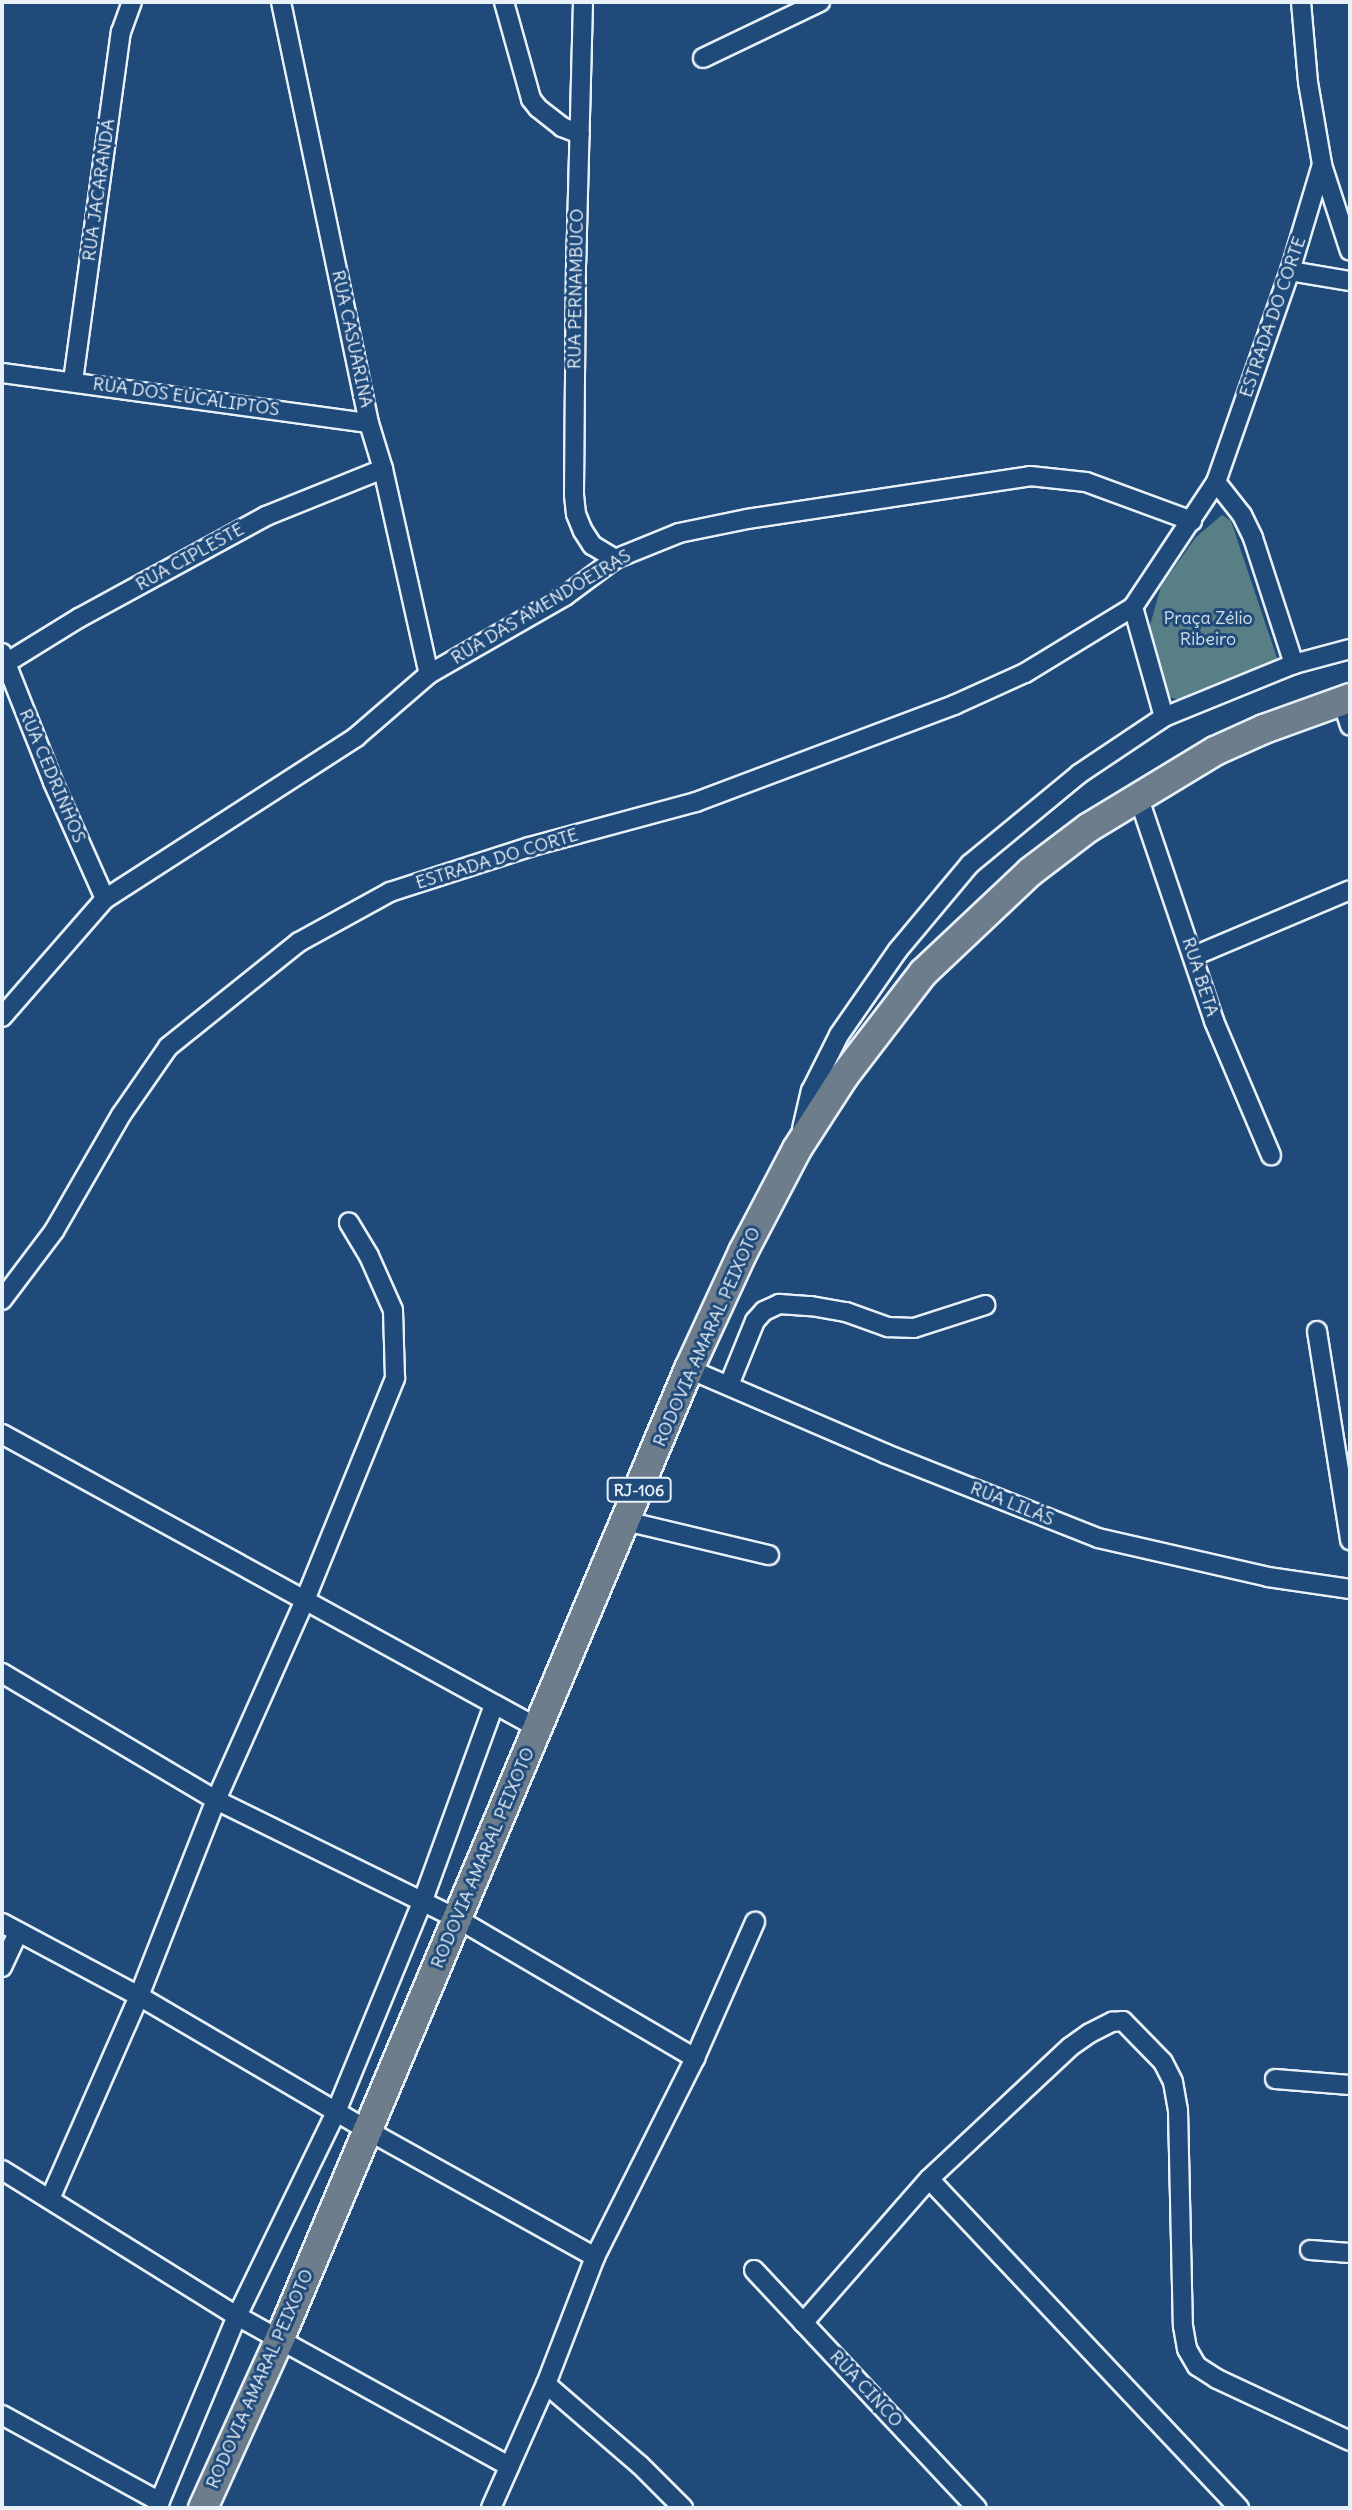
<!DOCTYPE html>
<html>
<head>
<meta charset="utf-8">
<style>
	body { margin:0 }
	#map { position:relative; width:1352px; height:2510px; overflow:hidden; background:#1f4a7a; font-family:Delius,sans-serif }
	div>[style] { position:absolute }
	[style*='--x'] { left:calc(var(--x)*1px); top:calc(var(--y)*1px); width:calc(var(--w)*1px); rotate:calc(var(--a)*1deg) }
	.green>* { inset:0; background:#587f86 }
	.roads { filter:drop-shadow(2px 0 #e8f1f8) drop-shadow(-2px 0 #e8f1f8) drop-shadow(0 2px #e8f1f8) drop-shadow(0 -2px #e8f1f8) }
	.minor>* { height:18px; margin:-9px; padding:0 9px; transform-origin:9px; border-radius:9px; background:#1f4a7a }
	.trunk>* { height:28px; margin:-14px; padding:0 14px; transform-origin:14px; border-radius:14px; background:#6d7d8c }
	span { translate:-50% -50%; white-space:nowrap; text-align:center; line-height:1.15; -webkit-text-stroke:6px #1f4a7a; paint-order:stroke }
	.shield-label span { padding:2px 5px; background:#1f4a7a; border:2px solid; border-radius:5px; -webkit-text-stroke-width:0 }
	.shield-label { font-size:16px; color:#e8f1f8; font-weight:700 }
	.street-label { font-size:18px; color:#e8f1f8 }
	.park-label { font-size:18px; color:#d2e0e7 }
	.frame { position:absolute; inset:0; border:4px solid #e8f1f8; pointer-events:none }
</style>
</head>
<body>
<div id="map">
	<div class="green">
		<i style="clip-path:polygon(1222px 515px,1231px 521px,1278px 661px,1183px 701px,1166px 696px,1149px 629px,1161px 586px,1196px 537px)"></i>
	</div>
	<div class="roads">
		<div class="minor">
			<i style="--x:281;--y:2;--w:430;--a:78.2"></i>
			<i style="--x:369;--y:423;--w:48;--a:73.1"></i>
			<i style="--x:383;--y:469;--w:210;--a:77.4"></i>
			<i style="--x:504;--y:2;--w:101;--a:74.4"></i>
			<i style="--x:531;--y:99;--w:11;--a:52"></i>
			<i style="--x:538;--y:108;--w:31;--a:38"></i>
			<i style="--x:562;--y:127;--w:19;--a:21"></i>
			<i style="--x:583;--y:2;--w:261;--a:91.5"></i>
			<i style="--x:576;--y:263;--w:232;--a:90.5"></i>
			<i style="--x:574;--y:495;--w:19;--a:84"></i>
			<i style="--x:576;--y:514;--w:18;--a:68"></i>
			<i style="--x:583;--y:531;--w:17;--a:57"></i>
			<i style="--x:592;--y:545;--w:27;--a:31"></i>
			<i style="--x:703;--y:58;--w:130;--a:-25.6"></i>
			<i style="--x:1322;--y:165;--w:90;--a:72"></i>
			<i style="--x:1290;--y:271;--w:61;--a:9.5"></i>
			<i style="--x:2;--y:373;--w:370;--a:7.8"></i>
			<i style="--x:73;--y:381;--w:352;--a:-82.2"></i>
			<i style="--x:121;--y:32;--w:32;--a:-70"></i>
			<i style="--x:1216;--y:482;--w:42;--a:51.8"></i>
			<i style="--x:1242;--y:515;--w:25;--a:64"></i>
			<i style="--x:1253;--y:538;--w:133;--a:72"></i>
			<i style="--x:1133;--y:607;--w:114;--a:74.3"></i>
			<i style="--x:2;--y:653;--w:139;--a:68.4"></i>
			<i style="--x:53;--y:782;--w:128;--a:66"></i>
			<i style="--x:6;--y:663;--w:86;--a:-31.7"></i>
			<i style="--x:79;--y:618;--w:213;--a:-28.6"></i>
			<i style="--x:266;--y:516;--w:126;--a:-21.9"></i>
			<i style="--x:1342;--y:701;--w:26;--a:72"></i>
			<i style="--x:1138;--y:796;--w:237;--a:71.3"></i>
			<i style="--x:1214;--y:1021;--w:146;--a:67"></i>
			<i style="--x:1194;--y:956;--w:169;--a:-22.9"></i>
			<i style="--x:2;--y:1017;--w:157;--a:-48.9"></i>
			<i style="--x:105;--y:899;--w:299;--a:-32.8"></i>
			<i style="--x:356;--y:737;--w:96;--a:-40.8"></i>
			<i style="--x:429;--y:674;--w:157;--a:-29.8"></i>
			<i style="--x:565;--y:596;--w:62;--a:-36.5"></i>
			<i style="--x:615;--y:559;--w:69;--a:-22.1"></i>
			<i style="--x:679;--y:533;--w:69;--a:-11.6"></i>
			<i style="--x:747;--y:519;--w:286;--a:-8.6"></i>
			<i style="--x:1030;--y:476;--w:56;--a:6.1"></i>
			<i style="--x:1086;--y:482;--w:113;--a:20.2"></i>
			<i style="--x:802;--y:1129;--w:39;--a:-77"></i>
			<i style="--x:811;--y:1091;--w:63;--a:-63.4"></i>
			<i style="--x:839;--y:1035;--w:103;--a:-55.2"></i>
			<i style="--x:898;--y:950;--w:112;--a:-50.1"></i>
			<i style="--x:970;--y:864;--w:141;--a:-39.5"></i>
			<i style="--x:1079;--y:774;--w:102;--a:-33.8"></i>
			<i style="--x:1164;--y:717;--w:140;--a:-22.2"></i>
			<i style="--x:1294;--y:664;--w:58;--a:-15"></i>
			<i style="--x:2;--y:1300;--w:86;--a:-53"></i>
			<i style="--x:54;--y:1231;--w:134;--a:-60"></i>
			<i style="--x:121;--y:1115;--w:83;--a:-55.3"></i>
			<i style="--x:168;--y:1047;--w:168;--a:-38.7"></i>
			<i style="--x:299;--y:942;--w:104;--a:-28.8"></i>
			<i style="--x:390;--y:892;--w:146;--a:-17.9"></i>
			<i style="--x:529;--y:847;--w:173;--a:-15.1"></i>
			<i style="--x:696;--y:802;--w:276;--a:-20.6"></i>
			<i style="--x:954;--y:705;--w:78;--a:-24.3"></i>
			<i style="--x:1025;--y:673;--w:127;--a:-31.4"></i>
			<i style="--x:1133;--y:607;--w:150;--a:-56.4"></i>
			<i style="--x:1216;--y:482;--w:224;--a:-70.7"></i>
			<i style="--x:1290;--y:271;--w:112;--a:-73.3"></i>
			<i style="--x:1322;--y:164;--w:83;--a:-99.7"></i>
			<i style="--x:1308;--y:82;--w:80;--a:-95"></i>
			<i style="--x:1317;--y:1331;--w:212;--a:81"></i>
			<i style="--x:689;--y:1369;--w:215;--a:23.3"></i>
			<i style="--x:886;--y:1454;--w:228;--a:21.6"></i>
			<i style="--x:1098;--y:1538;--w:174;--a:12.9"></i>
			<i style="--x:1268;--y:1577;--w:83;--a:8.3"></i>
			<i style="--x:729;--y:1385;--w:69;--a:-67.9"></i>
			<i style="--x:755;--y:1321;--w:13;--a:-48"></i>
			<i style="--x:764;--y:1311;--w:17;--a:-25"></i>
			<i style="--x:779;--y:1304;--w:32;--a:4"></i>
			<i style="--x:811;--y:1306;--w:36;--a:10"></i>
			<i style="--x:846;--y:1312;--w:45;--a:19.7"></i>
			<i style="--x:888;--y:1327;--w:26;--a:2"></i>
			<i style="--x:914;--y:1328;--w:75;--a:-17.9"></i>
			<i style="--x:2;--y:1434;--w:611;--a:28.75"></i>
			<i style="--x:626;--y:1521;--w:147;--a:13.4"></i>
			<i style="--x:2;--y:1673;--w:249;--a:30.7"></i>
			<i style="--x:216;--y:1800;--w:270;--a:26.2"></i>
			<i style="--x:458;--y:1919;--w:275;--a:30.4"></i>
			<i style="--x:2;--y:1923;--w:155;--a:28.1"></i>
			<i style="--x:139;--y:1996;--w:264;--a:30.4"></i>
			<i style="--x:367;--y:2130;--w:261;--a:29.1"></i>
			<i style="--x:2;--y:1967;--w:38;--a:-65"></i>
			<i style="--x:1275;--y:2079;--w:75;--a:4.6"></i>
			<i style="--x:2;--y:2170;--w:277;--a:31.9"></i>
			<i style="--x:237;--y:2316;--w:311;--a:28.9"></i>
			<i style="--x:50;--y:2199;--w:222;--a:-66.3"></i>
			<i style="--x:139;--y:1996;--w:211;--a:-68.6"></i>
			<i style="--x:216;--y:1800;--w:219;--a:-66"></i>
			<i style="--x:305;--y:1600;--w:240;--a:-67.9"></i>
			<i style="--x:395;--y:1378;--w:68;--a:-91.7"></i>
			<i style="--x:393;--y:1310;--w:59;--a:-114"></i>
			<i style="--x:369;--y:1256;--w:39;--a:-121"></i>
			<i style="--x:1310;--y:2250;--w:40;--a:4.3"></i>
			<i style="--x:754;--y:2270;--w:326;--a:46.9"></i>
			<i style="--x:803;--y:2323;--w:191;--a:-48.8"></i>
			<i style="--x:546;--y:2384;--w:124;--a:40.8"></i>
			<i style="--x:640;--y:2465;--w:61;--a:45"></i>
			<i style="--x:2;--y:2415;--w:180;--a:28.8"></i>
			<i style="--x:157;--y:2508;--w:208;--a:-67.4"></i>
			<i style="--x:237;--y:2316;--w:227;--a:-64.1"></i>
			<i style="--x:336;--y:2112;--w:229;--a:-67.7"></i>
			<i style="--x:423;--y:1900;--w:208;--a:-70"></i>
			<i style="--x:491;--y:2508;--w:136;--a:-66.1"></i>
			<i style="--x:546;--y:2384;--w:136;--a:-68.9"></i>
			<i style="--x:595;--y:2257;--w:223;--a:-63.3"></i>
			<i style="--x:695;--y:2058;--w:149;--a:-66.2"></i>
			<i style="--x:1239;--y:2508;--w:452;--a:-133.3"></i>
			<i style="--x:929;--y:2179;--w:193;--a:-43.1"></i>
			<i style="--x:1070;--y:2047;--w:24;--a:-35"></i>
			<i style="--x:1090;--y:2033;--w:25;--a:-27"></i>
			<i style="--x:1112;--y:2022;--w:11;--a:-5"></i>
			<i style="--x:1123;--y:2021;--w:57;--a:45.7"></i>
			<i style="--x:1163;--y:2062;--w:22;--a:63"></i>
			<i style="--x:1173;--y:2082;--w:28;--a:80"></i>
			<i style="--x:1178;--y:2110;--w:216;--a:88.7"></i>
			<i style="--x:1183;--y:2326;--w:23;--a:80"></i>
			<i style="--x:1187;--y:2349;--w:20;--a:60"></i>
			<i style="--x:1197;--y:2366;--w:24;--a:33"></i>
			<i style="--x:1217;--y:2379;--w:147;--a:25"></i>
		</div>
		<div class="trunk">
			<i style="--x:203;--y:2508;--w:187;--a:-65.6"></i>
			<i style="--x:280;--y:2338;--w:1052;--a:-67.12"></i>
			<i style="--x:689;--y:1369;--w:129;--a:-65.2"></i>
			<i style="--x:743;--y:1252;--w:116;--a:-62.3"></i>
			<i style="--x:797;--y:1149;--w:87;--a:-57.2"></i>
			<i style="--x:844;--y:1076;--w:130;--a:-52.5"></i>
			<i style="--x:923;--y:973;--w:147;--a:-43.3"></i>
			<i style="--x:1030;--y:872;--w:73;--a:-37.2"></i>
			<i style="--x:1088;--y:828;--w:149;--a:-31.2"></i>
			<i style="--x:1215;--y:751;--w:54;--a:-24.2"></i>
			<i style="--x:1264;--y:729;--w:91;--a:-19.8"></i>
		</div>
	</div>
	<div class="shield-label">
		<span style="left:639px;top:1490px">RJ-106</span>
	</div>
	<div class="street-label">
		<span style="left:99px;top:190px;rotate:-82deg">RUA JACARANDÁ</span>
		<span style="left:576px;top:289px;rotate:-89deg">RUA PERNAMBUCO</span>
		<span style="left:1273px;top:317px;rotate:-71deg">ESTRADA DO CORTE</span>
		<span style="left:352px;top:339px;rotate:78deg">RUA CASUARINA</span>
		<span style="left:186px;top:397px;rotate:8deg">RUA DOS EUCALIPTOS</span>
		<span style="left:190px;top:557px;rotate:-29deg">RUA CIPLESTE</span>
		<span style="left:541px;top:607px;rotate:-31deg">RUA DAS AMENDOEIRAS</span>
		<span style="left:52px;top:776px;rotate:67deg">RUA CEDRINHOS</span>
		<span style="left:497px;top:859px;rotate:-17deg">ESTRADA DO CORTE</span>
		<span style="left:1200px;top:977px;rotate:72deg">RUA BETA</span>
		<span style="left:707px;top:1337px;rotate:-66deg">RODOVIA AMARAL PEIXOTO</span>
		<span style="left:1012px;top:1504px;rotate:22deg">RUA LILÁS</span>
		<span style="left:483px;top:1858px;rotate:-67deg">RODOVIA AMARAL PEIXOTO</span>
		<span style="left:260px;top:2379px;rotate:-66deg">RODOVIA AMARAL PEIXOTO</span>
		<span style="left:866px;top:2389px;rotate:47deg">RUA CINCO</span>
	</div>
	<div class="park-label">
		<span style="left:1208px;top:629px">Praça Zélio<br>Ribeiro</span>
	</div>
	<div class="frame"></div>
</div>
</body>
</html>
